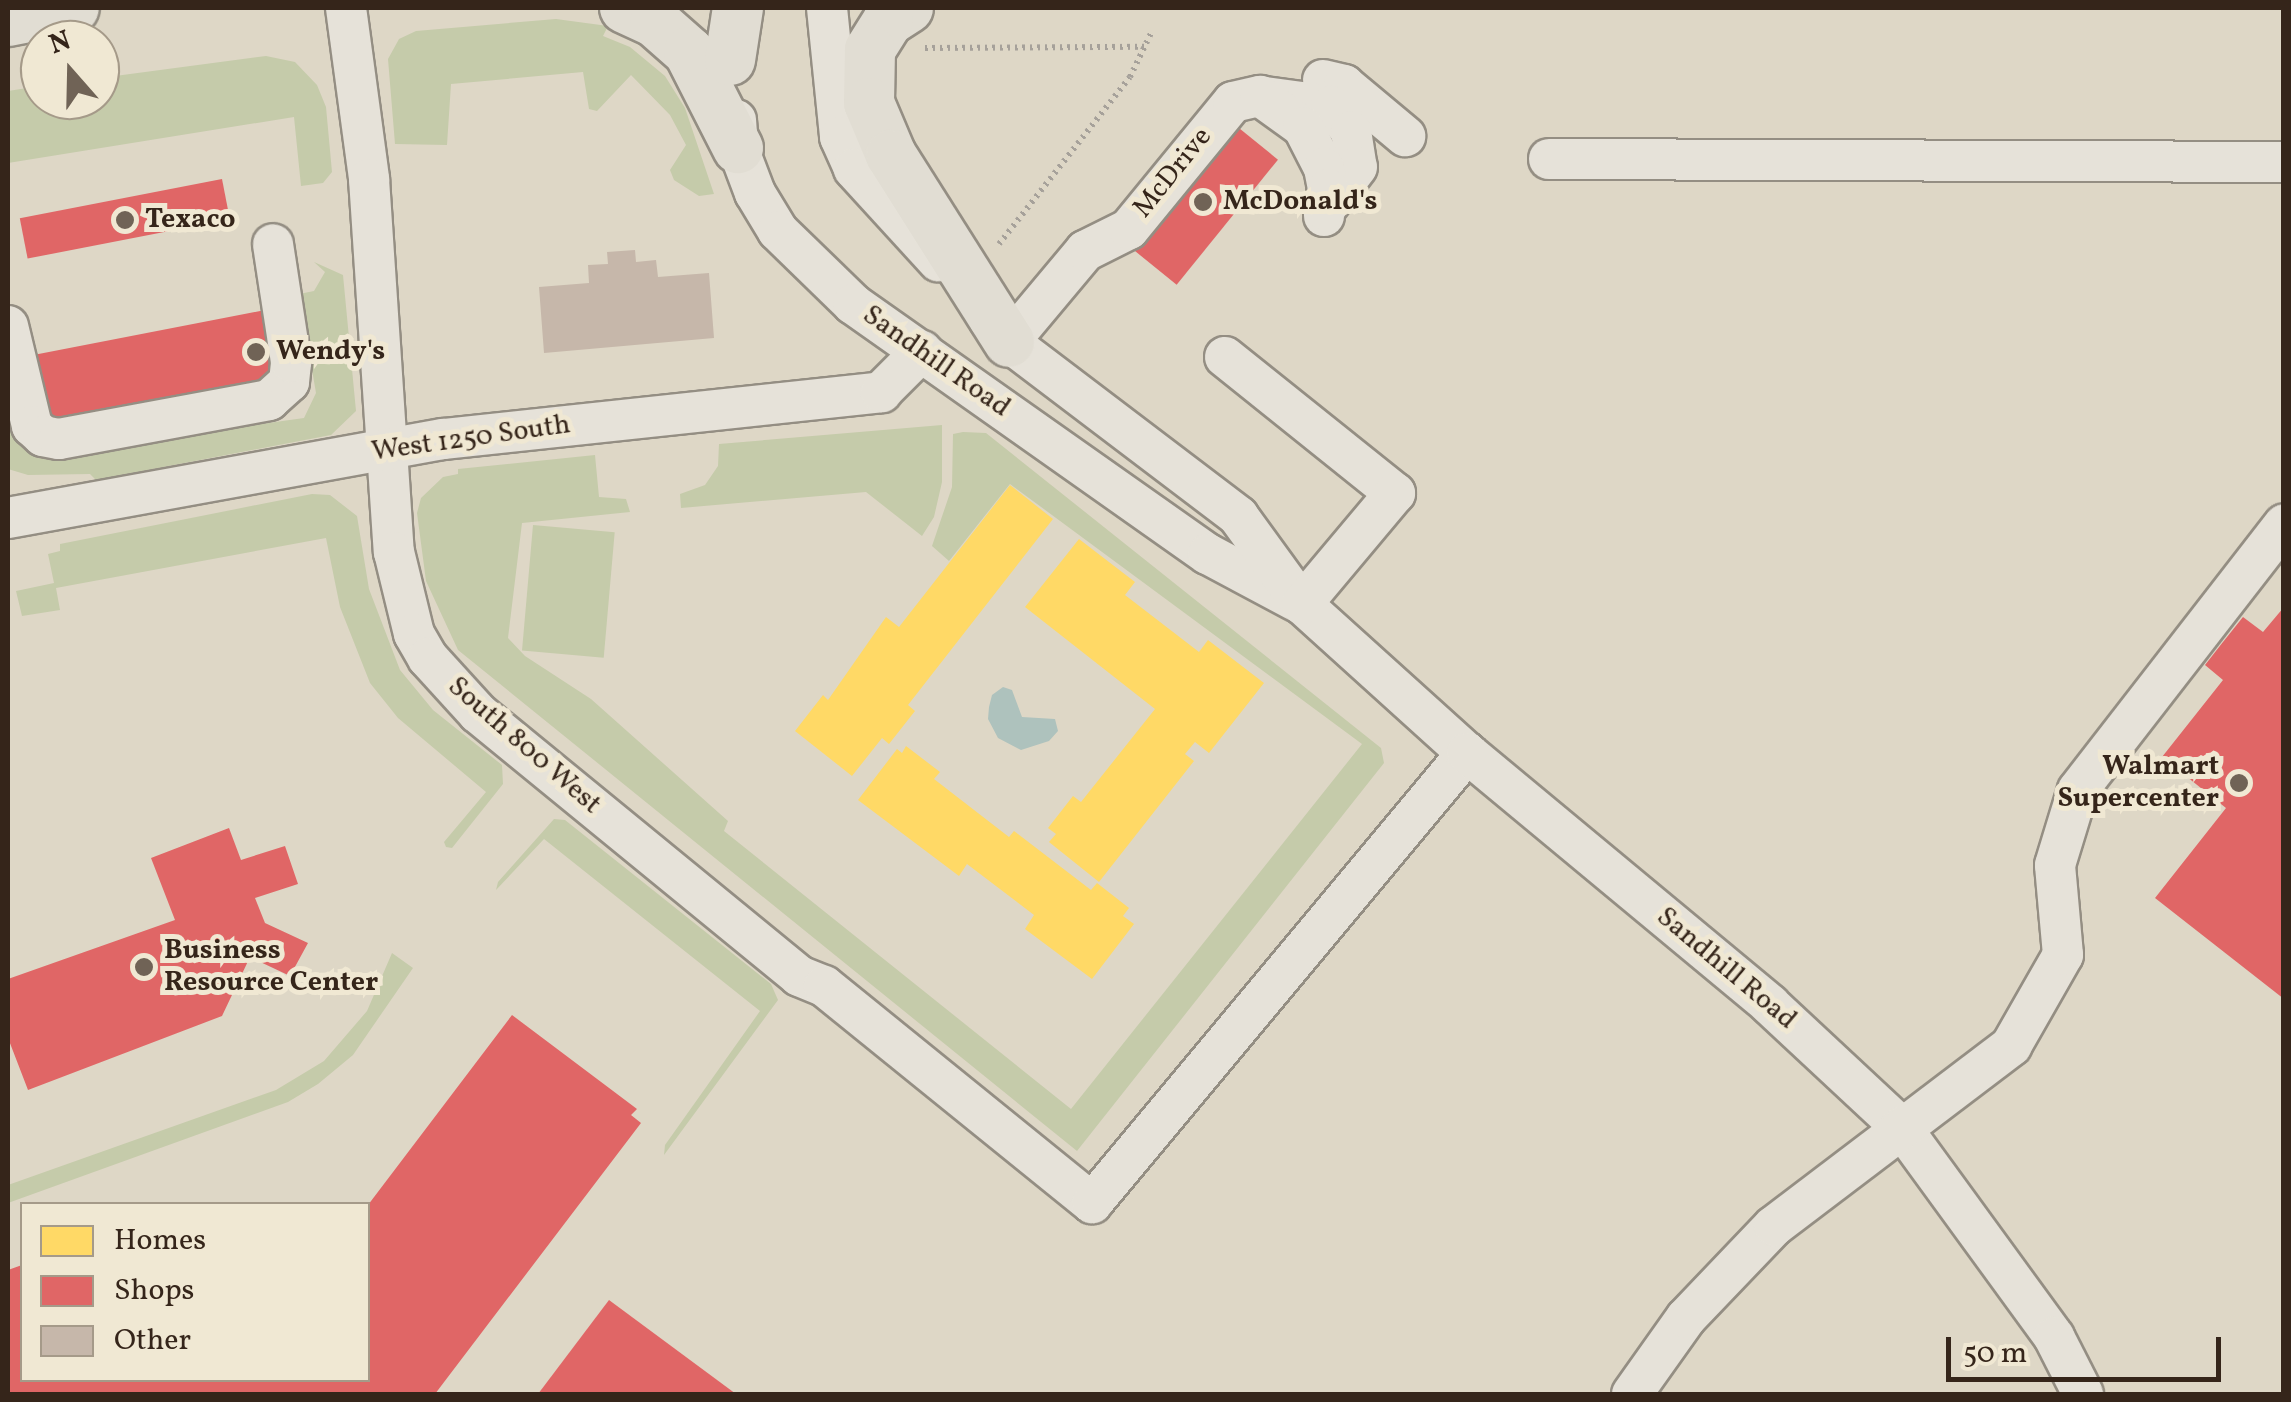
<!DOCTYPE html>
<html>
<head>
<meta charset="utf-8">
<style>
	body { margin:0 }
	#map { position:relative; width:2291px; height:1402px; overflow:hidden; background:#ded7c6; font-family:Vollkorn,serif }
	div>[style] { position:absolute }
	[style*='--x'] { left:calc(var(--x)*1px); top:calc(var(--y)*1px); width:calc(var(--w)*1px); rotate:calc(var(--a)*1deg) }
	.green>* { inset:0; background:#c5cbaa; transform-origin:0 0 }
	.water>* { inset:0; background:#aec2bd }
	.homes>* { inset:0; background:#ffd966 }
	.shops>* { inset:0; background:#e06666; transform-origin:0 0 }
	.building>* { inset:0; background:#c6b7aa }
	.path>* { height:6px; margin-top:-3px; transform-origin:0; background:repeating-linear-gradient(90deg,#a6a19a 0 2.5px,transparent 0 7.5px) }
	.roads { filter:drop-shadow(2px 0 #948e83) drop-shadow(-2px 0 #948e83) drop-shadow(0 2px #948e83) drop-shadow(0 -2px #948e83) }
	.minor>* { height:40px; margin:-20px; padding:0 20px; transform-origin:20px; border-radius:20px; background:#e6e2d9 }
	.major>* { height:50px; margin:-25px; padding:0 25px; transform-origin:25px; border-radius:25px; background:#e1ddd3 }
	.dots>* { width:28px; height:28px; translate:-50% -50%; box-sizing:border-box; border:5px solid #f0e8d3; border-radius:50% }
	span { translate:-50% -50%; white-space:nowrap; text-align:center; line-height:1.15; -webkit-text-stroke:10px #f0e8d3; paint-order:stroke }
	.street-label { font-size:28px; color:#35251a }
	.poi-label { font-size:28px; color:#35251a; font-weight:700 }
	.left { translate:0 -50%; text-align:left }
	.right { translate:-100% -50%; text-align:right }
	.frame { position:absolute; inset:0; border:10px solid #35251a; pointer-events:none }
	.legend { position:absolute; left:20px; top:1202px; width:350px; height:180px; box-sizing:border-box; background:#f0e8d3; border:2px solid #a59a89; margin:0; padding:12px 18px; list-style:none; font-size:30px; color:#35251a }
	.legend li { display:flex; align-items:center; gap:20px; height:50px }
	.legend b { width:50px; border:2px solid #a59a89 }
	.north { position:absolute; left:20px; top:20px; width:100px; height:100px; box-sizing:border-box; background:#f0e8d3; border:2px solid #a59a89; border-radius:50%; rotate:340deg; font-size:28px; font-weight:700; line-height:40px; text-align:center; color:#35251a }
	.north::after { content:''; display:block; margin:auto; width:35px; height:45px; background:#706356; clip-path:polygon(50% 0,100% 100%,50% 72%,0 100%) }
	.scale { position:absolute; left:1946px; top:1337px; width:275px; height:45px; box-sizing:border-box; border:5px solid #35251a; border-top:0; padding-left:12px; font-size:30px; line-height:35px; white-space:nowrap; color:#35251a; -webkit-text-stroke:8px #f0e8d3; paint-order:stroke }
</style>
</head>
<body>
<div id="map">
	<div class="green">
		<i style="clip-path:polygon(556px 19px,608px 26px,603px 36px,630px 47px,665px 76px,685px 108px,714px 194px,699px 196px,674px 180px,670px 170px,686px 145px,670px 115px,631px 75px,597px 111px,589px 109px,583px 72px,451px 84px,447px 145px,395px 144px,388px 59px,399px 39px,416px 31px)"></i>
		<i style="clip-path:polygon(266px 56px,295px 62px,317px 85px,326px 107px,332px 172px,323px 183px,301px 186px,294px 117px,8px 163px,8px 91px,40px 86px,40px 100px,100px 100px,100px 78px)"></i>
		<i style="clip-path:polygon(314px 262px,343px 275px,356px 411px,331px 435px,96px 480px,90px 474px,28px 475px,8px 469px,8px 379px,53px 453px,304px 418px,316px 393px,299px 294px,314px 291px,325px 272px)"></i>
		<i style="clip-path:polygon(942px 425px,942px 482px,934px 517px,922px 536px,866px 492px,681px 508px,680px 494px,705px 485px,718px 466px,719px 444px)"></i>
		<i style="clip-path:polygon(963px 432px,986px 433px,1381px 748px,1384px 763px,1077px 1151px,458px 650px,426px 581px,417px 513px,421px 498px,443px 477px,458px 474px,458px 469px,595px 455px,599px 497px,626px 499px,630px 512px,522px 523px,508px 638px,525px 656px,591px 699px,728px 821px,724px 831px,1071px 1109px,1362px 744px,1010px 484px,949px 561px,932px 546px,952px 487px,953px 434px)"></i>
		<i style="clip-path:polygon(312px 494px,330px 495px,357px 516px,369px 589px,400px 670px,433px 710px,502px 765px,503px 784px,452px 848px,446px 847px,444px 842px,486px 792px,398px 718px,370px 683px,340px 607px,326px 538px,56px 588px,60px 610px,22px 616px,16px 591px,54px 583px,48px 554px,60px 551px,60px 544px)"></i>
		<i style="left:533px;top:525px;width:82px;height:126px;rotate:5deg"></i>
		<i style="clip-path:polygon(554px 819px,565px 820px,771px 984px,778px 1000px,664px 1155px,665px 1145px,760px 1011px,544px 839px,496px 890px,498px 882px)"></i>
		<i style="clip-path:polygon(392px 953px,413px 968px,353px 1055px,318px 1084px,288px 1102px,8px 1203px,8px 1185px,276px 1090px,324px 1061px,367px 1011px)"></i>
	</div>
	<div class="water">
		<i style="clip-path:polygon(1003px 687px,1012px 690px,1022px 717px,1055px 719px,1058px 731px,1049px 741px,1021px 750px,998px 738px,988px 719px,989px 707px,992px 695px)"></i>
	</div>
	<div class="homes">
		<i style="clip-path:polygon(1010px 485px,1053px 519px,908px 705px,915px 711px,889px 744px,882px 738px,852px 776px,795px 731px,823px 695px,828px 700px,886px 617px,899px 627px)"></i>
		<i style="clip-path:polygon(1079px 539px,1135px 582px,1125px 595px,1199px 652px,1208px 640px,1264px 683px,1209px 753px,1195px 742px,1185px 754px,1194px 761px,1099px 882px,1049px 842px,1056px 834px,1048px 828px,1073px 796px,1081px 802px,1155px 709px,1025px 607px)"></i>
		<i style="clip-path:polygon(906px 746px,940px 772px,934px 779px,1009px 837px,1014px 831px,1091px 890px,1097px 883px,1129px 908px,1123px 916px,1134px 924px,1092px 979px,1025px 929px,1034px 915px,967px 864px,959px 876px,858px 800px,897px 749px,902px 753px)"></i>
	</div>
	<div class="shops">
		<i style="left:1229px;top:120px;width:63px;height:161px;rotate:39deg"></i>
		<i style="left:222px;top:179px;width:41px;height:206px;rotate:79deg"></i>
		<i style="left:265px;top:310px;width:68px;height:232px;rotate:79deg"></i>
		<i style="clip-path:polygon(2284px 607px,2284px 999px,2155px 898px,2226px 808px,2162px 757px,2223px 680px,2205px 665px,2223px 642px,2243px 617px,2263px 632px)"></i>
		<i style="clip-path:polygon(229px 828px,241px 860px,285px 846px,298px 884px,255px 898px,265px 923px,308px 943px,290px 976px,250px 957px,222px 1016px,28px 1090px,8px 1038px,8px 979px,175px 920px,151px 858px)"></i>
		<i style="clip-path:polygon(512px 1015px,637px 1109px,631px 1115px,641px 1123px,435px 1394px,8px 1394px,8px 1270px,22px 1265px,22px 1380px,368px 1380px,368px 1205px)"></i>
		<i style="clip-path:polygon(609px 1300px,736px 1394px,538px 1394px)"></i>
	</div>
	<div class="building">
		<i style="clip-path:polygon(635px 250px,636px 262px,656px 260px,658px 277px,709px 273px,714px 338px,544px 353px,539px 287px,589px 283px,588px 265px,608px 264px,607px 252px)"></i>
	</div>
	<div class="path">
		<i style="--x:925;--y:48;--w:219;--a:-0.3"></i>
		<i style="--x:999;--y:244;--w:212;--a:-51.9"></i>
		<i style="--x:1130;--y:77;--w:51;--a:-64.4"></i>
	</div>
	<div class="roads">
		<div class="minor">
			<i style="--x:346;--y:8;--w:173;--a:82.3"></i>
			<i style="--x:369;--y:179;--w:374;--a:86.2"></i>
			<i style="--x:394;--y:552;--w:84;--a:76.3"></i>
			<i style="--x:414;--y:634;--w:28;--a:60"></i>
			<i style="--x:428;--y:658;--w:74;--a:47.7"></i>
			<i style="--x:478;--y:713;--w:415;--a:39.3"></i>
			<i style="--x:799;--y:976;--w:27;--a:22"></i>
			<i style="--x:824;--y:986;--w:345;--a:39"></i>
			<i style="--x:1092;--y:1203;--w:586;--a:-50.19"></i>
			<i style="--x:827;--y:8;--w:130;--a:84.2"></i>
			<i style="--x:840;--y:137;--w:35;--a:66"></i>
			<i style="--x:854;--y:169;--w:125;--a:47.6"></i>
			<i style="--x:1323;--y:80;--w:22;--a:13"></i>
			<i style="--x:1344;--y:85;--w:80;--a:39.9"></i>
			<i style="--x:1265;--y:97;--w:67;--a:7.8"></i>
			<i style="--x:1331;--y:106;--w:32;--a:51"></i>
			<i style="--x:1351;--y:131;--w:36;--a:81"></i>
			<i style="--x:1357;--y:167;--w:54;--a:127.5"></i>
			<i style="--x:1324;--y:210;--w:6;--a:90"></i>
			<i style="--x:736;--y:120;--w:28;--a:86"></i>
			<i style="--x:738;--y:148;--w:48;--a:69.3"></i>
			<i style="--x:755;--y:193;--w:44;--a:58.8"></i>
			<i style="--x:778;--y:231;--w:105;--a:44.2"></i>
			<i style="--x:853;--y:304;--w:434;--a:35.2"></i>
			<i style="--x:1208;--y:554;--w:98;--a:28.1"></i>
			<i style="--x:1549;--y:159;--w:735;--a:0.23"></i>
			<i style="--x:989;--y:319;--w:30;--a:49"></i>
			<i style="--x:1009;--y:342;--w:288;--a:37.2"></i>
			<i style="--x:1238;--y:516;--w:109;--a:54"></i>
			<i style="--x:1302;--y:604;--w:222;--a:42.1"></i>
			<i style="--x:1467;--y:753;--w:394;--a:39.7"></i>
			<i style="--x:1770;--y:1005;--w:179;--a:43"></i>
			<i style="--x:1901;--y:1127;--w:260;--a:53.9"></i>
			<i style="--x:2054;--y:1337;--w:64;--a:63"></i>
			<i style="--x:8;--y:326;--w:103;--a:76.5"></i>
			<i style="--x:32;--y:426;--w:15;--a:42"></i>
			<i style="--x:43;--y:436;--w:16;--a:11"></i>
			<i style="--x:59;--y:439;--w:214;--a:-10.5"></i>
			<i style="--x:269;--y:400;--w:27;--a:-42"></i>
			<i style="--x:289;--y:382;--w:20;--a:-84"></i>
			<i style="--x:291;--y:362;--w:119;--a:-98.7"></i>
			<i style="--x:1009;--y:342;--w:119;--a:-50.1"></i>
			<i style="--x:1085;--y:251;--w:49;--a:-26.6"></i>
			<i style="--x:1129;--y:229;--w:164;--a:-50.7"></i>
			<i style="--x:1233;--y:102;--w:28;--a:-13"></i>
			<i style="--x:1260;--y:96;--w:53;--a:35.8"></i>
			<i style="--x:1303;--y:127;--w:46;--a:62.9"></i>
			<i style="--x:1324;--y:168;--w:21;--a:79"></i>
			<i style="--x:1328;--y:189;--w:21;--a:101"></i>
			<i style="--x:1225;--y:357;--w:218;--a:38.7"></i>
			<i style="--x:1395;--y:493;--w:145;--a:130"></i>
			<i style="--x:8;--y:518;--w:443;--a:-10.3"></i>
			<i style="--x:444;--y:439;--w:440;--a:-6.1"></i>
			<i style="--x:881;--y:392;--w:58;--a:-45"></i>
			<i style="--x:1632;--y:1394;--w:93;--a:-54.6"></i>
			<i style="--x:1686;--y:1318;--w:127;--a:-46.3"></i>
			<i style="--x:1774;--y:1226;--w:298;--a:-37.2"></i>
			<i style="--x:2011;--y:1046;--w:105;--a:-60.3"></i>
			<i style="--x:2063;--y:955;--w:90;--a:-95.1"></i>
			<i style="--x:2055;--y:865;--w:78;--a:-73"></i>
			<i style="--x:2078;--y:790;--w:336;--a:-52.2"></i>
		</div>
		<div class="major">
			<i style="--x:625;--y:8;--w:33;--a:25"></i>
			<i style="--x:655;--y:22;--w:45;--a:41.4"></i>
			<i style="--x:689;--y:52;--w:108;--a:63"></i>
			<i style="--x:908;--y:8;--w:24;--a:147"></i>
			<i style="--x:888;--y:21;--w:34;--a:122"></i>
			<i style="--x:870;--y:50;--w:53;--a:91.1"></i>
			<i style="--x:869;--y:103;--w:56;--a:67.1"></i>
			<i style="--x:891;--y:155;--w:221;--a:57.7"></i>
			<i style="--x:8;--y:21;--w:67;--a:-11.1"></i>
			<i style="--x:730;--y:60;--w:53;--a:-81.3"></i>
		</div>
	</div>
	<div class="dots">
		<i style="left:1203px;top:202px;background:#706356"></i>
		<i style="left:125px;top:220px;background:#706356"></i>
		<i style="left:256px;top:352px;background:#706356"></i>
		<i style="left:2239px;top:783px;background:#706356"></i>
		<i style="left:144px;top:967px;background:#706356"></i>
	</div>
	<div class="street-label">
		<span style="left:1173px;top:173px;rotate:-51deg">McDrive</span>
		<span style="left:936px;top:362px;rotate:35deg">Sandhill Road</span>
		<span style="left:471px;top:439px;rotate:-8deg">West 1250 South</span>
		<span style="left:524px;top:746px;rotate:41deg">South 800 West</span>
		<span style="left:1726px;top:969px;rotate:40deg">Sandhill Road</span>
	</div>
	<div class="poi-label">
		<span class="left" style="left:1223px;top:202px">McDonald's</span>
		<span class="left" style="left:145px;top:220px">Texaco</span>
		<span class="left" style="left:276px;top:352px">Wendy's</span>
		<span class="right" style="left:2219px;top:783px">Walmart<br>Supercenter</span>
		<span class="left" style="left:164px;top:967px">Business<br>Resource Center</span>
	</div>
	<div class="frame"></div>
	<ul class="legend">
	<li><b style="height:28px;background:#ffd966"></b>Homes</li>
	<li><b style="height:28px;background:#e06666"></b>Shops</li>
	<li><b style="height:28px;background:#c6b7aa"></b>Other</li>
	</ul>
	<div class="north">N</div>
	<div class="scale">50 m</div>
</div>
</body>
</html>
